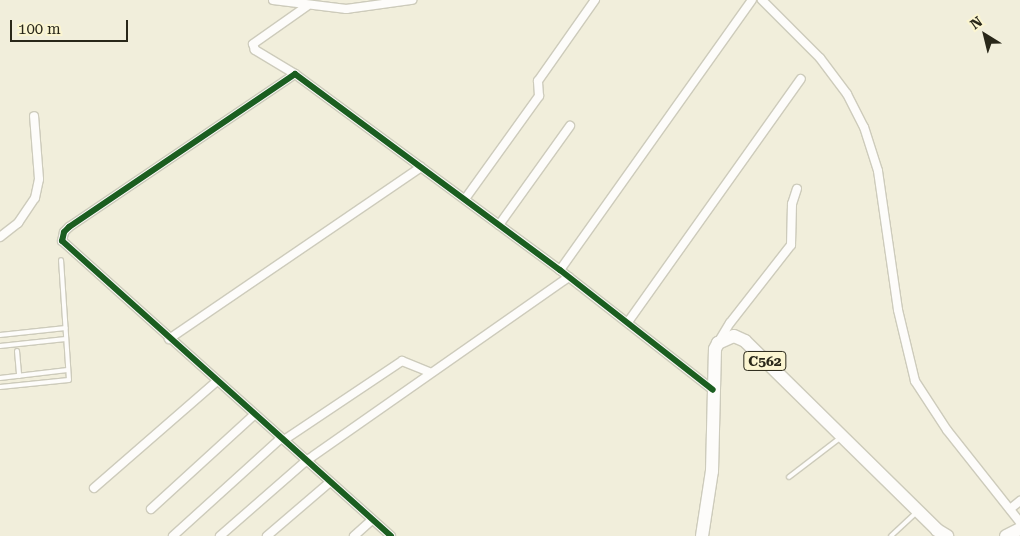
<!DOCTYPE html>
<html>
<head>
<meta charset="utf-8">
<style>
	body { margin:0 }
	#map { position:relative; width:1020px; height:536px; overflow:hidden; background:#f1eedb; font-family:"Roboto Serif",serif }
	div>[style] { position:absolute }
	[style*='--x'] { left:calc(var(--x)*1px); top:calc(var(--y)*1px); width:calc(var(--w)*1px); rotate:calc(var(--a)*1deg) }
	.roads { filter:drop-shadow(1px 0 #cdcbbb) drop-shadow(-1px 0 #cdcbbb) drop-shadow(0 1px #cdcbbb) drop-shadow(0 -1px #cdcbbb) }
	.lane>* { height:4px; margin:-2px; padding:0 2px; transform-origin:2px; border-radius:2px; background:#fdfcfa }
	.street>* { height:8px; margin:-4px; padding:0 4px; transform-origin:4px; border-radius:4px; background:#fdfcfa }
	.primary>* { height:12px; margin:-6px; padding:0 6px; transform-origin:6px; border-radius:6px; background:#fdfcfa }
	.cycleway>* { height:6px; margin:-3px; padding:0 3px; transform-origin:3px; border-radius:3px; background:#1b5e20 }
	span { translate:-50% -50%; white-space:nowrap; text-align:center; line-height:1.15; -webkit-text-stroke:5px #fbf5d1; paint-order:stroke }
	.shield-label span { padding:1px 4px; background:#fbf5d1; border:1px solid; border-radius:4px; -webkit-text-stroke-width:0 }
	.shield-label { font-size:14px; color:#292719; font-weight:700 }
	.north { position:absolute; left:960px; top:10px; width:50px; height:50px; -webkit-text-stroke:4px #fbf5d1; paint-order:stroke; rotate:324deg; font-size:14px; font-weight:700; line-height:20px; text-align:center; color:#292719 }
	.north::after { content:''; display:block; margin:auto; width:18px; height:22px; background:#292719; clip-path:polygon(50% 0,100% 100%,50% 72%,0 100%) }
	.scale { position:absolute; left:10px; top:20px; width:118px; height:22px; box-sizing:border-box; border:2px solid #292719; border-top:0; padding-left:6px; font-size:15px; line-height:18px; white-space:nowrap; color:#292719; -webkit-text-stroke:4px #fbf5d1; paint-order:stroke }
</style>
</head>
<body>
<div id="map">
	<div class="roads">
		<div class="lane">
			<i style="--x:0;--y:335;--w:66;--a:-6.1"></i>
			<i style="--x:0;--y:346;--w:66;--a:-6.1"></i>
			<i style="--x:17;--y:351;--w:25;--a:85"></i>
			<i style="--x:0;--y:378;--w:68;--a:-6.7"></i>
			<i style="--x:0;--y:387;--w:69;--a:-5.8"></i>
			<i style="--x:69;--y:380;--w:120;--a:-93.8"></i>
			<i style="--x:789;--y:477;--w:64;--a:-37.4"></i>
			<i style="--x:891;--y:536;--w:34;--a:-43"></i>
		</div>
		<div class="street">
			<i style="--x:273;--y:0;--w:74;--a:7"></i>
			<i style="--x:346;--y:9;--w:67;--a:-7.8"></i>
			<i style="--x:762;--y:0;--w:82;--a:45"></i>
			<i style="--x:820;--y:58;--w:45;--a:53.1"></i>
			<i style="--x:847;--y:94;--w:37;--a:63"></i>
			<i style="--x:864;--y:127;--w:46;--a:72.3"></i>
			<i style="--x:878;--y:171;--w:140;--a:81.8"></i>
			<i style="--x:898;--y:310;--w:73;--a:76.5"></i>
			<i style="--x:915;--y:381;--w:59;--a:56.9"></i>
			<i style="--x:947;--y:430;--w:117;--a:51.6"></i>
			<i style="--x:295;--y:74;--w:47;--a:-149"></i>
			<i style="--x:255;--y:50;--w:6;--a:-108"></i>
			<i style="--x:253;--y:44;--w:66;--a:-35.1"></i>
			<i style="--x:465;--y:199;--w:127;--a:-54.3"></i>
			<i style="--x:539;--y:96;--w:15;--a:-94"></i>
			<i style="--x:538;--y:81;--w:99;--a:-54.9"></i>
			<i style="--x:499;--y:225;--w:122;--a:-54.4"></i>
			<i style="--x:0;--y:237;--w:23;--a:-38"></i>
			<i style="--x:18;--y:223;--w:30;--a:-56"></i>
			<i style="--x:35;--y:198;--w:19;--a:-78"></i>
			<i style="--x:39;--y:179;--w:63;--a:-94.5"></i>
			<i style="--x:560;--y:270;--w:331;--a:-54.6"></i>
			<i style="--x:628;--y:322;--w:298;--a:-54.6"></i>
			<i style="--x:169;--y:339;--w:305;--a:-34.3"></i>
			<i style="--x:719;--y:341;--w:21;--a:-59"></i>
			<i style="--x:730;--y:323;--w:99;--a:-52"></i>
			<i style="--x:791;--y:245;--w:41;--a:-88.6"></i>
			<i style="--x:792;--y:204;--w:16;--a:-72"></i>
			<i style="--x:284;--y:440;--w:142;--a:-33.8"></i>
			<i style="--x:402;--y:361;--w:31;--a:22"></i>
			<i style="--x:94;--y:488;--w:163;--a:-41"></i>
			<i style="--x:151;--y:509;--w:139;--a:-42.4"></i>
			<i style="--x:1010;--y:509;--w:13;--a:-39"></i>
			<i style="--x:173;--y:536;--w:146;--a:-42.2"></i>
			<i style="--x:220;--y:536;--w:114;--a:-41.1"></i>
			<i style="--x:306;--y:461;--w:321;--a:-35"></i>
			<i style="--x:267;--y:536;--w:83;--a:-40.6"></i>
			<i style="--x:354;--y:536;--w:24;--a:-42"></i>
			<i style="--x:391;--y:536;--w:442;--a:-138.1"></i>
			<i style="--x:62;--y:241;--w:9;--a:-77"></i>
			<i style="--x:64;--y:232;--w:7;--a:-45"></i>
			<i style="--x:69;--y:227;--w:273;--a:-34.1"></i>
			<i style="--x:295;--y:74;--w:330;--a:36.5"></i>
			<i style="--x:560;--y:270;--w:194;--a:38.1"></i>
		</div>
		<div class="primary">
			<i style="--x:702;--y:536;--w:66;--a:-81.3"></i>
			<i style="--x:712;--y:471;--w:122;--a:-88.6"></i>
			<i style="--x:715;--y:349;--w:7;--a:-63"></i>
			<i style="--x:718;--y:343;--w:17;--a:-24"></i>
			<i style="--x:734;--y:336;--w:12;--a:24"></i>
			<i style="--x:745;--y:341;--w:269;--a:44.5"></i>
			<i style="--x:937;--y:530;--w:12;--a:31"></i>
			<i style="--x:1006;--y:536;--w:16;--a:-27"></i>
		</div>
	</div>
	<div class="cycleway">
		<i style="--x:391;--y:536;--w:442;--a:-138.1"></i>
		<i style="--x:62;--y:241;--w:9;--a:-77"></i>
		<i style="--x:64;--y:232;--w:7;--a:-45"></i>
		<i style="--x:69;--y:227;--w:273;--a:-34.1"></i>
		<i style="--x:295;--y:74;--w:330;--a:36.5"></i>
		<i style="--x:560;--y:270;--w:194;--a:38.1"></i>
	</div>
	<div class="shield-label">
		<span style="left:765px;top:361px">C562</span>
	</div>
	<div class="north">N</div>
	<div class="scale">100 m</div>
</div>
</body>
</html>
